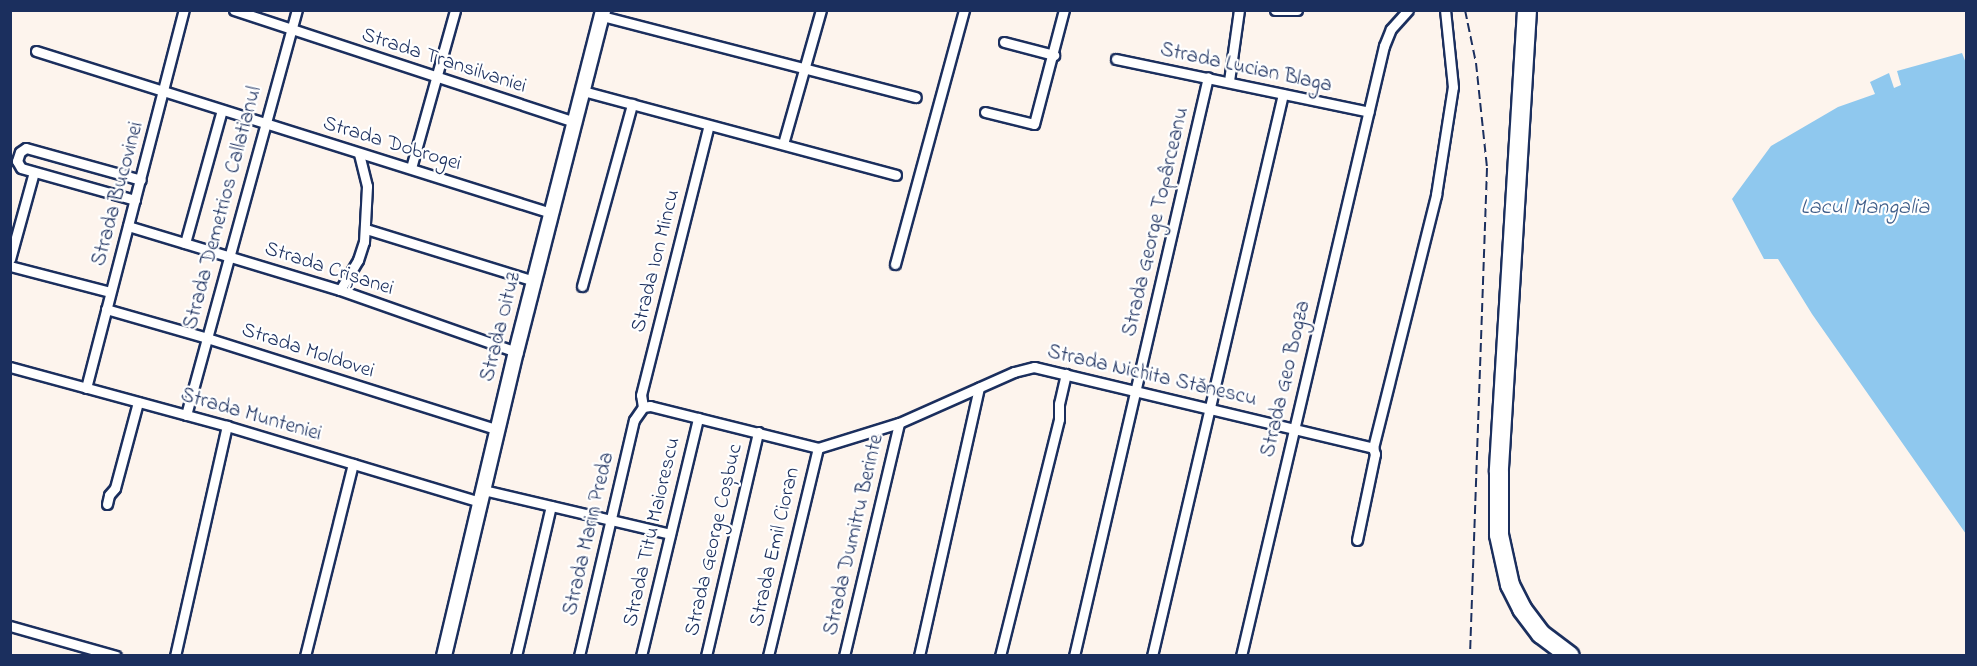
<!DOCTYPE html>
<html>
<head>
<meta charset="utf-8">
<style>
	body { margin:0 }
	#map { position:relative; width:1977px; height:666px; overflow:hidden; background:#fdf4ed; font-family:"Indie Flower",sans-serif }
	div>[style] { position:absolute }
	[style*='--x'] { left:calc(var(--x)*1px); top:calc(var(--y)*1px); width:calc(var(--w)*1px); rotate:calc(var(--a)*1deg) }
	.water>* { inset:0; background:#8fc8ee }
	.roads { filter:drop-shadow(2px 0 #1b2f5e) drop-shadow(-2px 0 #1b2f5e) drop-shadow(0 2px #1b2f5e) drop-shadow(0 -2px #1b2f5e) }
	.street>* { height:9px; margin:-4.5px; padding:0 4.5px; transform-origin:4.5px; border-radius:4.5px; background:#fff }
	.secondary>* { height:14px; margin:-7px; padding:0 7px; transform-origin:7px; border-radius:7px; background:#fff }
	.highway>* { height:18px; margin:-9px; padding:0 9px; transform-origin:9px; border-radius:9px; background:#fff }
	.rail>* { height:2px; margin-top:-1px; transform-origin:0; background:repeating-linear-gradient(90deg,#1b2f5e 0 9px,transparent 0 13.5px) }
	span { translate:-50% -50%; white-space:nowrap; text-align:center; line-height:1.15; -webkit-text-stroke:4.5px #fff; paint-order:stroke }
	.street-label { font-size:21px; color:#1b2f5e }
	.water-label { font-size:22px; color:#3e5d89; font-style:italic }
	.frame { position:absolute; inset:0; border:12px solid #1b2f5e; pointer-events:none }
</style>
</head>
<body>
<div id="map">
	<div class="water">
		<i style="clip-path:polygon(1962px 53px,1966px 63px,1966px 534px,1812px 314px,1778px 259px,1764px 259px,1732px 199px,1771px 146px,1838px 107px,1875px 94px,1870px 82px,1889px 73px,1894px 88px,1901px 85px,1897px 71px)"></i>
	</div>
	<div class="roads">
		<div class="street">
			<i style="--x:234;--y:10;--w:359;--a:18.2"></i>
			<i style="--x:1275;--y:10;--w:22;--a:0"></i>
			<i style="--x:602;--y:16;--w:324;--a:14.5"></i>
			<i style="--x:1004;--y:42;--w:52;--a:14.6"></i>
			<i style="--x:36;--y:51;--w:540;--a:17.46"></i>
			<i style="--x:1116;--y:59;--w:258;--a:11.8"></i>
			<i style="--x:1229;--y:81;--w:72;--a:-82"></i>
			<i style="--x:583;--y:91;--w:324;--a:15"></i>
			<i style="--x:985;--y:112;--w:50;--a:13.8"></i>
			<i style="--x:1034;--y:124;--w:118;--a:-75.3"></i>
			<i style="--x:783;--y:144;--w:139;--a:-74.2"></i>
			<i style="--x:411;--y:168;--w:164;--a:-74.4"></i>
			<i style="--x:135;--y:200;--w:118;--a:-164.3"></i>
			<i style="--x:21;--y:168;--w:8;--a:-120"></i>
			<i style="--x:17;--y:161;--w:9;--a:-72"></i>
			<i style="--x:20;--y:152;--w:7;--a:-34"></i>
			<i style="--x:26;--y:148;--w:119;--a:15.5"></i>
			<i style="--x:128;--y:226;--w:221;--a:16.8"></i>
			<i style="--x:340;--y:290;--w:187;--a:19.4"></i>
			<i style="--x:366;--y:229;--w:176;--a:17.2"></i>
			<i style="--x:185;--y:243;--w:138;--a:-74.5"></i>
			<i style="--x:10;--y:259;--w:90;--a:-74.6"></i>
			<i style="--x:895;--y:264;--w:263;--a:-74.8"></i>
			<i style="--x:10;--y:266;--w:103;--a:14.6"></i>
			<i style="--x:582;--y:286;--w:189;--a:-74.6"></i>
			<i style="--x:340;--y:290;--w:35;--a:-59"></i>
			<i style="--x:358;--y:260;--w:19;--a:-72"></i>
			<i style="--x:364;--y:242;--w:56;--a:-86.9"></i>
			<i style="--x:367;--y:186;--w:34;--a:-104"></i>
			<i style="--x:106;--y:309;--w:105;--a:16"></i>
			<i style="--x:207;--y:338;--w:305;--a:17.5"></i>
			<i style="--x:10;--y:367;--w:225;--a:15.2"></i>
			<i style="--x:227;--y:426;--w:265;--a:16.7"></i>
			<i style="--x:86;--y:388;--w:390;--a:-75.5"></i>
			<i style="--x:643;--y:407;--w:12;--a:-99"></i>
			<i style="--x:641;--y:395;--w:278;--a:-75.9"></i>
			<i style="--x:186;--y:415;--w:420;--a:-74.7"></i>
			<i style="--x:483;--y:490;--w:192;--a:13.2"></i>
			<i style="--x:107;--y:504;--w:9;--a:-77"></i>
			<i style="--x:109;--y:495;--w:9;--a:-49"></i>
			<i style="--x:115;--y:488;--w:89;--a:-75"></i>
			<i style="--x:1357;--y:540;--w:88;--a:-78.2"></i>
			<i style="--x:1375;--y:454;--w:6;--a:-108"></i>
			<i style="--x:10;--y:626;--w:110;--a:15.8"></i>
			<i style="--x:175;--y:656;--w:236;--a:-77.3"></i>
			<i style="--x:305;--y:656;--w:198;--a:-76"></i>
			<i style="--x:516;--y:656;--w:154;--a:-76.9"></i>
			<i style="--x:579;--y:656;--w:242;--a:-76.9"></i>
			<i style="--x:634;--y:420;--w:16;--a:-55"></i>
			<i style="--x:643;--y:407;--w:7;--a:-8"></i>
			<i style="--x:650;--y:406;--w:173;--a:14"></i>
			<i style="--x:818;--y:448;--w:85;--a:-17.2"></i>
			<i style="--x:899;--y:423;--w:126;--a:-23.9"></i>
			<i style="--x:1014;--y:372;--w:21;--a:-14"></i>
			<i style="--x:1034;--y:367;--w:349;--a:13.4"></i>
			<i style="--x:1373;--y:448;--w:261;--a:-76"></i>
			<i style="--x:1436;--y:195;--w:109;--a:-81.1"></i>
			<i style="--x:1453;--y:87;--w:77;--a:-95.9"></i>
			<i style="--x:641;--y:656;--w:245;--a:-76.5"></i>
			<i style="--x:706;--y:656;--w:230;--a:-76.9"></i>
			<i style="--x:768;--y:656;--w:214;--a:-76.5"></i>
			<i style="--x:844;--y:656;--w:239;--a:-76.7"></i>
			<i style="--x:919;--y:656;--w:275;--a:-77.4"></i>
			<i style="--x:1000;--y:656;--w:244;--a:-76"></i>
			<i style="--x:1059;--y:419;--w:15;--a:-90"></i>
			<i style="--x:1059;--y:404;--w:31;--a:-77"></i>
			<i style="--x:1074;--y:656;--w:594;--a:-76.97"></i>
			<i style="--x:1152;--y:656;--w:577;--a:-76.88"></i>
			<i style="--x:1241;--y:656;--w:627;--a:-76.81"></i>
			<i style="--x:1384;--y:46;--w:18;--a:-68"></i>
			<i style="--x:1391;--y:29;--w:25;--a:-48"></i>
		</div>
		<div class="secondary">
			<i style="--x:444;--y:656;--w:312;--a:-76.7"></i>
			<i style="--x:516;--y:352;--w:353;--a:-75.7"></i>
		</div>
		<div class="highway">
			<i style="--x:1527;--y:10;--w:463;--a:93.5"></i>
			<i style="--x:1499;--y:472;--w:63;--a:90"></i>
			<i style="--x:1499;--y:535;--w:51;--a:77.6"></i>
			<i style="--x:1510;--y:585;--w:27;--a:63"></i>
			<i style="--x:1522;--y:609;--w:31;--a:53"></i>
			<i style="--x:1541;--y:634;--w:36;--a:37"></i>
		</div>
	</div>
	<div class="rail">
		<i style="--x:1465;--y:10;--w:54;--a:78.3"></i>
		<i style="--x:1476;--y:63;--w:106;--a:84"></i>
		<i style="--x:1487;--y:168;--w:488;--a:92"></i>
	</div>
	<div class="street-label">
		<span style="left:444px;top:61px;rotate:18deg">Strada Transilvaniei</span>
		<span style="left:1246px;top:68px;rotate:12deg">Strada Lucian Blaga</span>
		<span style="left:392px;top:144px;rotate:17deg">Strada Dobrogei</span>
		<span style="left:118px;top:194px;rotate:-75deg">Strada Bucovinei</span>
		<span style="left:223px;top:208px;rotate:-75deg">Strada Demetrios Callatianul</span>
		<span style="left:1156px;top:222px;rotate:-77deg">Strada George Topârceanu</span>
		<span style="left:656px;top:261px;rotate:-76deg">Strada Ion Mincu</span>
		<span style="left:329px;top:269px;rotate:18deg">Strada Crișanei</span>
		<span style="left:501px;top:327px;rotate:-76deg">Strada Oituz</span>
		<span style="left:308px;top:351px;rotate:18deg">Strada Moldovei</span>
		<span style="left:1152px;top:376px;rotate:13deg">Strada Nichita Stănescu</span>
		<span style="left:1286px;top:379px;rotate:-77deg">Strada Geo Bogza</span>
		<span style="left:251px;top:415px;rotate:16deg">Strada Munteniei</span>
		<span style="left:652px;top:532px;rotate:-77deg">Strada Titu Maiorescu</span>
		<span style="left:589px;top:534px;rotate:-77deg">Strada Marin Preda</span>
		<span style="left:854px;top:535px;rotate:-77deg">Strada Dumitru Berinte</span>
		<span style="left:714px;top:540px;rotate:-77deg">Strada George Coșbuc</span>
		<span style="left:775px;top:547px;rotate:-77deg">Strada Emil Cioran</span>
	</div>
	<div class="water-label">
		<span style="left:1865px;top:209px">Lacul Mangalia</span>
	</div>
	<div class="frame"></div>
</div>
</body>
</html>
